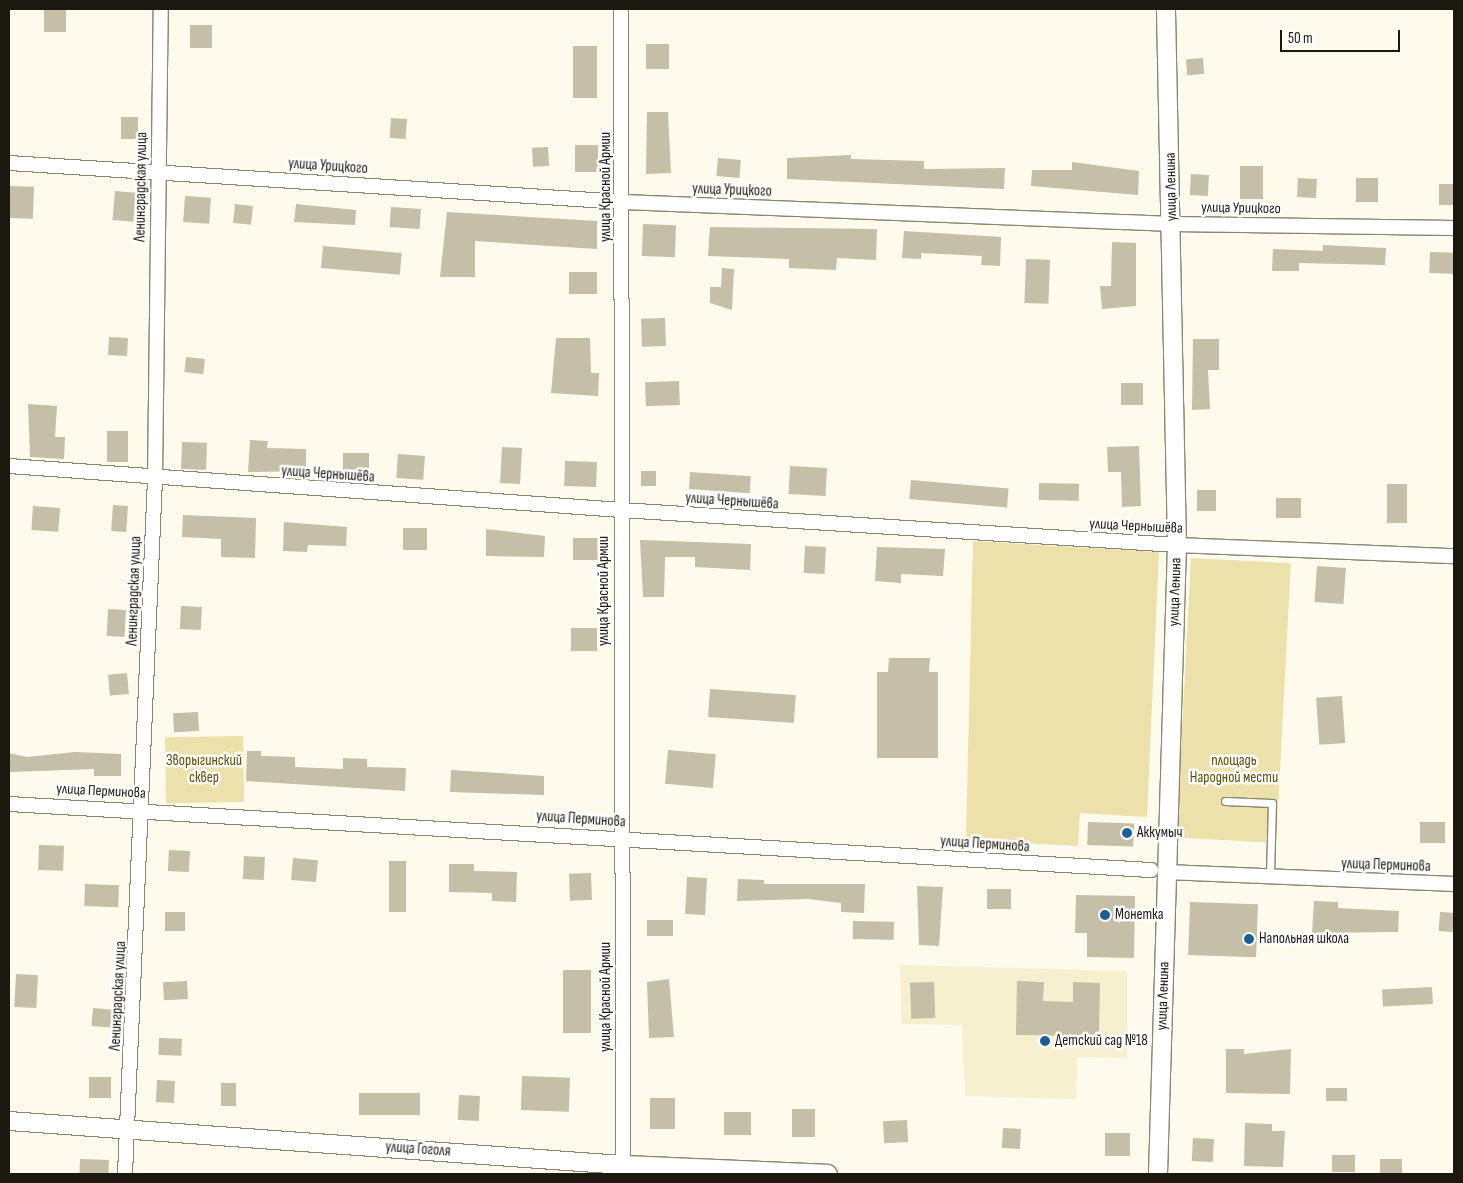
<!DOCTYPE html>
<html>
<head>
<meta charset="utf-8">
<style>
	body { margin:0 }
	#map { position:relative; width:1463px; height:1183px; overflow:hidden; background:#fefbec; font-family:"Sofia Sans Condensed",sans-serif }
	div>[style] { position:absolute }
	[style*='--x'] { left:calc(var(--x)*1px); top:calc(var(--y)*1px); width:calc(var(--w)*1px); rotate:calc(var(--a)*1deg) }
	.built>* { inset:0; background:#f7f0ce }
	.green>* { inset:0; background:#ede1ab; transform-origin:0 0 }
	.building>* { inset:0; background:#c4bfa6; transform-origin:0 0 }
	.roads { filter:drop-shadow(1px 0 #8b866f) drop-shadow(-1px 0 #8b866f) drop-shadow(0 1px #8b866f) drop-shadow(0 -1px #8b866f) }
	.service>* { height:7px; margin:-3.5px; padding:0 3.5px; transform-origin:3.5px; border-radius:3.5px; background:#fff }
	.minor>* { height:14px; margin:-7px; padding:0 7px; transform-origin:7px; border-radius:7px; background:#fff }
	.tertiary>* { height:18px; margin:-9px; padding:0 9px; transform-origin:9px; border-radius:9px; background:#fff }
	.dots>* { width:14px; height:14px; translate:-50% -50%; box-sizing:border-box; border:2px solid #fff; border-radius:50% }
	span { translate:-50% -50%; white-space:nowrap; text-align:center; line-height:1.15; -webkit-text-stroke:5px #fff; paint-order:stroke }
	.street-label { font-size:15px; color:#1a180f }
	.park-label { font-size:15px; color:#5b4e02 }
	.poi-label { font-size:15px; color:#1a180f }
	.left { translate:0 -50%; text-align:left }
	.frame { position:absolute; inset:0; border:10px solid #1a180f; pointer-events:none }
	.scale { position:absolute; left:1280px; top:30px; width:120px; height:22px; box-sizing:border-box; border:2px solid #1a180f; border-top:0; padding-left:6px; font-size:15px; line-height:18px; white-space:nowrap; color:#1a180f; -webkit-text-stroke:4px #fff; paint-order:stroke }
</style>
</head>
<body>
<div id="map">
	<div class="built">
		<i style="clip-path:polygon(900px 965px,1127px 971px,1127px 1058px,1077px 1057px,1076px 1099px,965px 1096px,962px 1025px,901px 1024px)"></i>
	</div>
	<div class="green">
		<i style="clip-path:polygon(973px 541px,1159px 552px,1147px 817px,1080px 813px,1078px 846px,966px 840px)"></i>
		<i style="left:1191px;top:558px;width:100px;height:280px;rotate:3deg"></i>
		<i style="left:243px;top:736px;width:66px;height:78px;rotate:89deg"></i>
	</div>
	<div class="building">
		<i style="left:44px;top:9px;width:22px;height:23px"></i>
		<i style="left:190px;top:25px;width:22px;height:23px"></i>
		<i style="left:646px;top:44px;width:23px;height:25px"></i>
		<i style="left:597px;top:46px;width:52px;height:24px;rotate:90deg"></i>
		<i style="left:1203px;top:58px;width:16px;height:17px;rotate:86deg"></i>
		<i style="clip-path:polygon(647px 112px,668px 112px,671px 173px,646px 174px)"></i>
		<i style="left:121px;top:117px;width:17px;height:22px"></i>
		<i style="left:391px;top:118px;width:16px;height:20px;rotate:4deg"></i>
		<i style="left:575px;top:145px;width:23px;height:27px"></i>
		<i style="left:548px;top:147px;width:19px;height:16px;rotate:87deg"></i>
		<i style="clip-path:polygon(851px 155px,851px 159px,924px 161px,924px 169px,1005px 168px,1004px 189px,787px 179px,787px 158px)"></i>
		<i style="left:718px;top:158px;width:23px;height:18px;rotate:5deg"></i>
		<i style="clip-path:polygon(1072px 162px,1139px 171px,1138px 195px,1031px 186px,1032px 170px,1072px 170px)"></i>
		<i style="left:1240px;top:166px;width:23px;height:33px"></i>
		<i style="left:1191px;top:174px;width:18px;height:21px;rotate:3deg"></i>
		<i style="left:1298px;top:178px;width:19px;height:19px;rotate:3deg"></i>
		<i style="left:1356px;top:178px;width:22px;height:24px"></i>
		<i style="left:1439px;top:184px;width:15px;height:21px"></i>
		<i style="left:9px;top:186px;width:25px;height:32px;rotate:2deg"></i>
		<i style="left:115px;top:191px;width:21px;height:29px;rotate:5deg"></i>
		<i style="left:185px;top:196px;width:26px;height:26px;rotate:4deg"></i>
		<i style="left:235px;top:204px;width:18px;height:19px;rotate:6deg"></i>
		<i style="clip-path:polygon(296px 204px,356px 210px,355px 225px,294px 222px)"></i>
		<i style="left:391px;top:207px;width:30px;height:20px;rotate:4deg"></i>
		<i style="clip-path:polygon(447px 212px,597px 221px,597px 249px,475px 241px,475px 277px,440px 277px)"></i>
		<i style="left:643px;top:224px;width:33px;height:32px;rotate:2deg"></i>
		<i style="clip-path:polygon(710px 227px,877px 229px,876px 260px,837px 258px,836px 270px,789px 268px,789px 259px,708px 256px)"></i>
		<i style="clip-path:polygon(904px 231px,1001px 237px,1000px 266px,981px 265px,982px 256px,921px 253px,921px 259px,902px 258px)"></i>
		<i style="clip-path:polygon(1112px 242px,1136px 243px,1136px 306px,1102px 309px,1100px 286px,1111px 286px)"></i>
		<i style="clip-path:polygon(1323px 245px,1386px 248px,1385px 265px,1299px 263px,1299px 271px,1272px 271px,1273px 249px,1323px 251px)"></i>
		<i style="left:323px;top:246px;width:79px;height:22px;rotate:5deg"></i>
		<i style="left:1430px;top:252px;width:24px;height:21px;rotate:2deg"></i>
		<i style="left:1026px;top:259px;width:24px;height:44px;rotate:2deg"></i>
		<i style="clip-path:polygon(722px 268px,734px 269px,732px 310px,710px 303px,710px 287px,721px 287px)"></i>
		<i style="left:569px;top:272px;width:28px;height:22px"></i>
		<i style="left:665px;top:318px;width:28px;height:24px;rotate:88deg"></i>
		<i style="left:109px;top:337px;width:19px;height:18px;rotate:3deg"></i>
		<i style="clip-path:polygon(556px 338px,590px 338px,591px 373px,599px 373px,598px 396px,551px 393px)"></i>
		<i style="clip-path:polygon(1193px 339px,1219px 339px,1219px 370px,1208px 370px,1210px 409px,1192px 410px)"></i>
		<i style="left:186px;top:357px;width:19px;height:15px;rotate:6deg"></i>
		<i style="left:679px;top:381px;width:24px;height:34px;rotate:88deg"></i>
		<i style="left:1121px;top:383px;width:22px;height:22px"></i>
		<i style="clip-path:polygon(28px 404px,57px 406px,55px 437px,65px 437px,64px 459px,30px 457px)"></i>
		<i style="left:107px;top:431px;width:21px;height:31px"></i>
		<i style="clip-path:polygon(250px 440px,268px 441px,267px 448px,306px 449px,306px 471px,248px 472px)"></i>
		<i style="left:182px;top:442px;width:25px;height:27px;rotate:2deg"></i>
		<i style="clip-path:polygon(1139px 446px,1141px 506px,1122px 507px,1121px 472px,1108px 472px,1107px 447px)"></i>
		<i style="left:502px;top:447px;width:20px;height:36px;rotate:3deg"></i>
		<i style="left:343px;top:453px;width:26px;height:23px"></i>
		<i style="left:398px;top:454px;width:27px;height:24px;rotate:4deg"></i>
		<i style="left:565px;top:461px;width:32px;height:25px;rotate:2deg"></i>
		<i style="left:790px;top:466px;width:37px;height:28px;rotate:3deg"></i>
		<i style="left:641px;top:471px;width:15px;height:15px"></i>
		<i style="left:690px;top:472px;width:61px;height:17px;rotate:4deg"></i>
		<i style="left:911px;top:480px;width:98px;height:19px;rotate:5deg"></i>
		<i style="left:1039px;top:483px;width:40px;height:17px;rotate:1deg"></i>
		<i style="left:1387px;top:484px;width:20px;height:39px"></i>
		<i style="left:1216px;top:490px;width:21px;height:19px;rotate:90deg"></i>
		<i style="left:1276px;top:498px;width:25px;height:20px"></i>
		<i style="left:113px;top:505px;width:15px;height:26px;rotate:4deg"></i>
		<i style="left:33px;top:506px;width:27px;height:24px;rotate:4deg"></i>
		<i style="clip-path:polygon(183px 515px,256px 518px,255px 558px,221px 557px,221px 539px,182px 537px)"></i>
		<i style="clip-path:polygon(284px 522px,347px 527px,346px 546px,308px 545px,307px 552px,283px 551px)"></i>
		<i style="left:403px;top:528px;width:24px;height:22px"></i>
		<i style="clip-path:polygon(486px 529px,545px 536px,544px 557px,486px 556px)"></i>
		<i style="left:573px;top:538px;width:26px;height:22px"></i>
		<i style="clip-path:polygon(640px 540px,751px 544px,750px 570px,695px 567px,695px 557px,665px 557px,664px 597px,643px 597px)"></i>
		<i style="left:805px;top:546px;width:21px;height:27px;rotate:3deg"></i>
		<i style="clip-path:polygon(877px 547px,945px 549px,943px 576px,901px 574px,901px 583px,875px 581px)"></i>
		<i style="left:1317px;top:566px;width:29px;height:36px;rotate:4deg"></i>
		<i style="left:181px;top:606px;width:21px;height:23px;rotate:3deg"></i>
		<i style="left:108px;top:609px;width:18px;height:27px;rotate:3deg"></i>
		<i style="left:571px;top:628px;width:26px;height:23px"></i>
		<i style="clip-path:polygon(889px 658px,930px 658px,929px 672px,938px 672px,938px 758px,877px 758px,877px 672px,888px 672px)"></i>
		<i style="left:127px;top:673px;width:21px;height:19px;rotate:85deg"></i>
		<i style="left:710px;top:689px;width:86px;height:28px;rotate:4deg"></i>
		<i style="left:1342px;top:696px;width:47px;height:26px;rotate:86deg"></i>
		<i style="left:198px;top:712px;width:19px;height:25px;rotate:87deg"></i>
		<i style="left:668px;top:750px;width:48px;height:34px;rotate:5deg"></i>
		<i style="clip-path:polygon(247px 751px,261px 751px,261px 756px,295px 757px,295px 767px,343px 769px,343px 758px,367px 759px,367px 767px,406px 768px,405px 791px,246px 781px)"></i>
		<i style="clip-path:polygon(75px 752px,121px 754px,121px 776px,94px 776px,94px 769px,9px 772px,9px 753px,27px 757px)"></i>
		<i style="clip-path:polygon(451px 770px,544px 776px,544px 795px,450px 792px)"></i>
		<i style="left:1088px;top:822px;width:46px;height:23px;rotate:2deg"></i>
		<i style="left:1420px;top:822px;width:25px;height:21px"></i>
		<i style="left:39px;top:845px;width:25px;height:25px;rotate:2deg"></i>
		<i style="left:169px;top:850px;width:21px;height:21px;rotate:3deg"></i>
		<i style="left:244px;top:856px;width:21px;height:23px;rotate:3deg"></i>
		<i style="left:293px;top:858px;width:25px;height:22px;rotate:5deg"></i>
		<i style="left:389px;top:861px;width:17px;height:51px"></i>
		<i style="clip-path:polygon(449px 864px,474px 864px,474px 871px,517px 872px,516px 902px,492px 901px,492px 893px,449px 892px)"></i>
		<i style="left:591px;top:873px;width:27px;height:22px;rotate:88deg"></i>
		<i style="left:687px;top:877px;width:20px;height:37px;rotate:3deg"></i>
		<i style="clip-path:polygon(738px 879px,764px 880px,764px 884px,865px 884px,864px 913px,841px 912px,841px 903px,808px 899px,737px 901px)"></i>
		<i style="left:85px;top:884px;width:34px;height:22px;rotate:2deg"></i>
		<i style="clip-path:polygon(917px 886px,943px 887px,939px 946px,919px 945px)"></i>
		<i style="left:987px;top:889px;width:24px;height:20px"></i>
		<i style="clip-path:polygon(1076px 895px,1135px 896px,1134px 958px,1087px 957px,1087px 933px,1075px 933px)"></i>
		<i style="clip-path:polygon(1314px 901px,1338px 902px,1338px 908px,1399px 911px,1398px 932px,1312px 933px)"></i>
		<i style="left:1190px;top:902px;width:68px;height:53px;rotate:2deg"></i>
		<i style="left:165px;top:912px;width:20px;height:19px"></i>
		<i style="left:1440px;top:912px;width:14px;height:19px;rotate:4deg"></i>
		<i style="left:647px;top:920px;width:26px;height:16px"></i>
		<i style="left:853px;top:921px;width:41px;height:18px;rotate:1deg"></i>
		<i style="left:563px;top:970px;width:28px;height:63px"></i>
		<i style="left:16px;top:974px;width:22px;height:33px;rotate:3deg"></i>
		<i style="clip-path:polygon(669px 979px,674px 1037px,649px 1038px,647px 982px)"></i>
		<i style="left:187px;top:981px;width:18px;height:24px;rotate:87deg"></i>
		<i style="clip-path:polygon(1017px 981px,1044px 982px,1043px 1001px,1073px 1002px,1073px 982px,1100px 983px,1099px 1036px,1016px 1035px)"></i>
		<i style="left:934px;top:982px;width:36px;height:24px;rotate:88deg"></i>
		<i style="left:1432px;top:987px;width:17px;height:50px;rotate:87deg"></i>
		<i style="left:93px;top:1008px;width:21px;height:18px;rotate:5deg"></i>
		<i style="left:159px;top:1038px;width:23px;height:17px;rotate:2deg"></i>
		<i style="clip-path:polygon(1226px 1049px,1244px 1049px,1244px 1054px,1291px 1049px,1290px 1094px,1226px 1093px)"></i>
		<i style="left:522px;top:1076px;width:48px;height:34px;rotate:2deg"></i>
		<i style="left:89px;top:1077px;width:22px;height:21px"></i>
		<i style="left:157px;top:1080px;width:18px;height:22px;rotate:3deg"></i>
		<i style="left:221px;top:1083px;width:15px;height:23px"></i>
		<i style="left:1326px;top:1088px;width:21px;height:13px"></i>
		<i style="left:420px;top:1093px;width:22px;height:61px;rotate:90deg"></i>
		<i style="left:459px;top:1095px;width:21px;height:25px;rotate:3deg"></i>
		<i style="left:650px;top:1098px;width:25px;height:31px"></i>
		<i style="left:792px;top:1109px;width:23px;height:28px"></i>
		<i style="left:724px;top:1112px;width:27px;height:23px"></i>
		<i style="left:907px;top:1120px;width:22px;height:24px;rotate:87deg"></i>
		<i style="clip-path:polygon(1245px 1123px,1272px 1124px,1272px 1131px,1285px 1131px,1283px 1167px,1244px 1166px)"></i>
		<i style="left:1003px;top:1128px;width:18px;height:20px;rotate:3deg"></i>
		<i style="left:1105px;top:1133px;width:25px;height:23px"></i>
		<i style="left:1193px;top:1138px;width:21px;height:23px;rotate:3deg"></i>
		<i style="left:1332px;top:1155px;width:23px;height:17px"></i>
		<i style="left:80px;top:1159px;width:29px;height:15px;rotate:2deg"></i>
		<i style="left:1380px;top:1159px;width:22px;height:14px"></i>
	</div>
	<div class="roads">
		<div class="service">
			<i style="--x:1225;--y:801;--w:47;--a:2.4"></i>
			<i style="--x:1272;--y:803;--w:73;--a:91.6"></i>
		</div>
		<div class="minor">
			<i style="--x:621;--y:9;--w:1165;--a:89.9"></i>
			<i style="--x:9;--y:163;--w:615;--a:3.63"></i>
			<i style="--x:623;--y:202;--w:549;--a:2.29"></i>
			<i style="--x:1172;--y:224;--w:282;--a:0.8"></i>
			<i style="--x:9;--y:466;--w:614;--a:4.11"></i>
			<i style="--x:621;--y:510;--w:557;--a:3.6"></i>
			<i style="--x:1177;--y:545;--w:277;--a:2.3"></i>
			<i style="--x:9;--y:804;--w:1144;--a:3.31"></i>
			<i style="--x:1167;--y:872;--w:287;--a:2.4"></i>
			<i style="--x:125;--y:1174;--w:696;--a:-87.53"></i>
			<i style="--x:155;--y:479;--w:470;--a:-89.3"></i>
		</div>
		<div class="tertiary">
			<i style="--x:9;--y:1121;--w:616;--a:4.1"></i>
			<i style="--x:623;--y:1165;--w:205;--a:2.5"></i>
			<i style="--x:1158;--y:1174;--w:629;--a:-88.27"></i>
			<i style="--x:1177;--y:545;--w:536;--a:-91.18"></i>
		</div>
	</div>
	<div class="dots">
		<i style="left:1127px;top:833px;background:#1c5e94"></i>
		<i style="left:1105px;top:915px;background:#1c5e94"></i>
		<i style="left:1249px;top:939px;background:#1c5e94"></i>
		<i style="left:1045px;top:1041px;background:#1c5e94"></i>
	</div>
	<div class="street-label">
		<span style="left:328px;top:166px;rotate:4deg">улица Урицкого</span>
		<span style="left:141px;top:187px;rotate:-89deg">Ленинградская улица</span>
		<span style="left:606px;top:187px;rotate:-90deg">улица Красной Армии</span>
		<span style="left:1171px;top:187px;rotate:-91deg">улица Ленина</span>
		<span style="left:732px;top:190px;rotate:2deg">улица Урицкого</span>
		<span style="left:1241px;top:208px;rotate:1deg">улица Урицкого</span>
		<span style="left:328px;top:474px;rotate:4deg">улица Чернышёва</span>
		<span style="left:732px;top:501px;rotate:4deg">улица Чернышёва</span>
		<span style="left:1136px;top:526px;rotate:3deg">улица Чернышёва</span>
		<span style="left:134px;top:591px;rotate:-88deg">Ленинградская улица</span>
		<span style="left:604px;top:591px;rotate:-90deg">улица Красной Армии</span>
		<span style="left:1175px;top:592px;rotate:-88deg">улица Ленина</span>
		<span style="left:101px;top:791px;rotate:3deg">улица Перминова</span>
		<span style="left:581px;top:819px;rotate:4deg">улица Перминова</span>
		<span style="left:985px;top:844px;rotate:4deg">улица Перминова</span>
		<span style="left:1386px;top:865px;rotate:2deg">улица Перминова</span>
		<span style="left:118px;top:996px;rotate:-87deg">Ленинградская улица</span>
		<span style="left:1163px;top:996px;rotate:-88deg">улица Ленина</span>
		<span style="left:606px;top:997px;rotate:-90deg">улица Красной Армии</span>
		<span style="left:418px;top:1149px;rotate:4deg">улица Гоголя</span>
	</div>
	<div class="park-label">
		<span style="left:204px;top:769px">Зворыгинский<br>сквер</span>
		<span style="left:1234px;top:769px">площадь<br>Народной мести</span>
	</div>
	<div class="poi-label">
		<span class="left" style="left:1137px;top:833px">Аккумыч</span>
		<span class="left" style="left:1115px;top:915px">Монетка</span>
		<span class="left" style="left:1259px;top:939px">Напольная школа</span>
		<span class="left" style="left:1055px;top:1041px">Детский сад №18</span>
	</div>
	<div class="frame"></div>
	<div class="scale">50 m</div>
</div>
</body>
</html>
